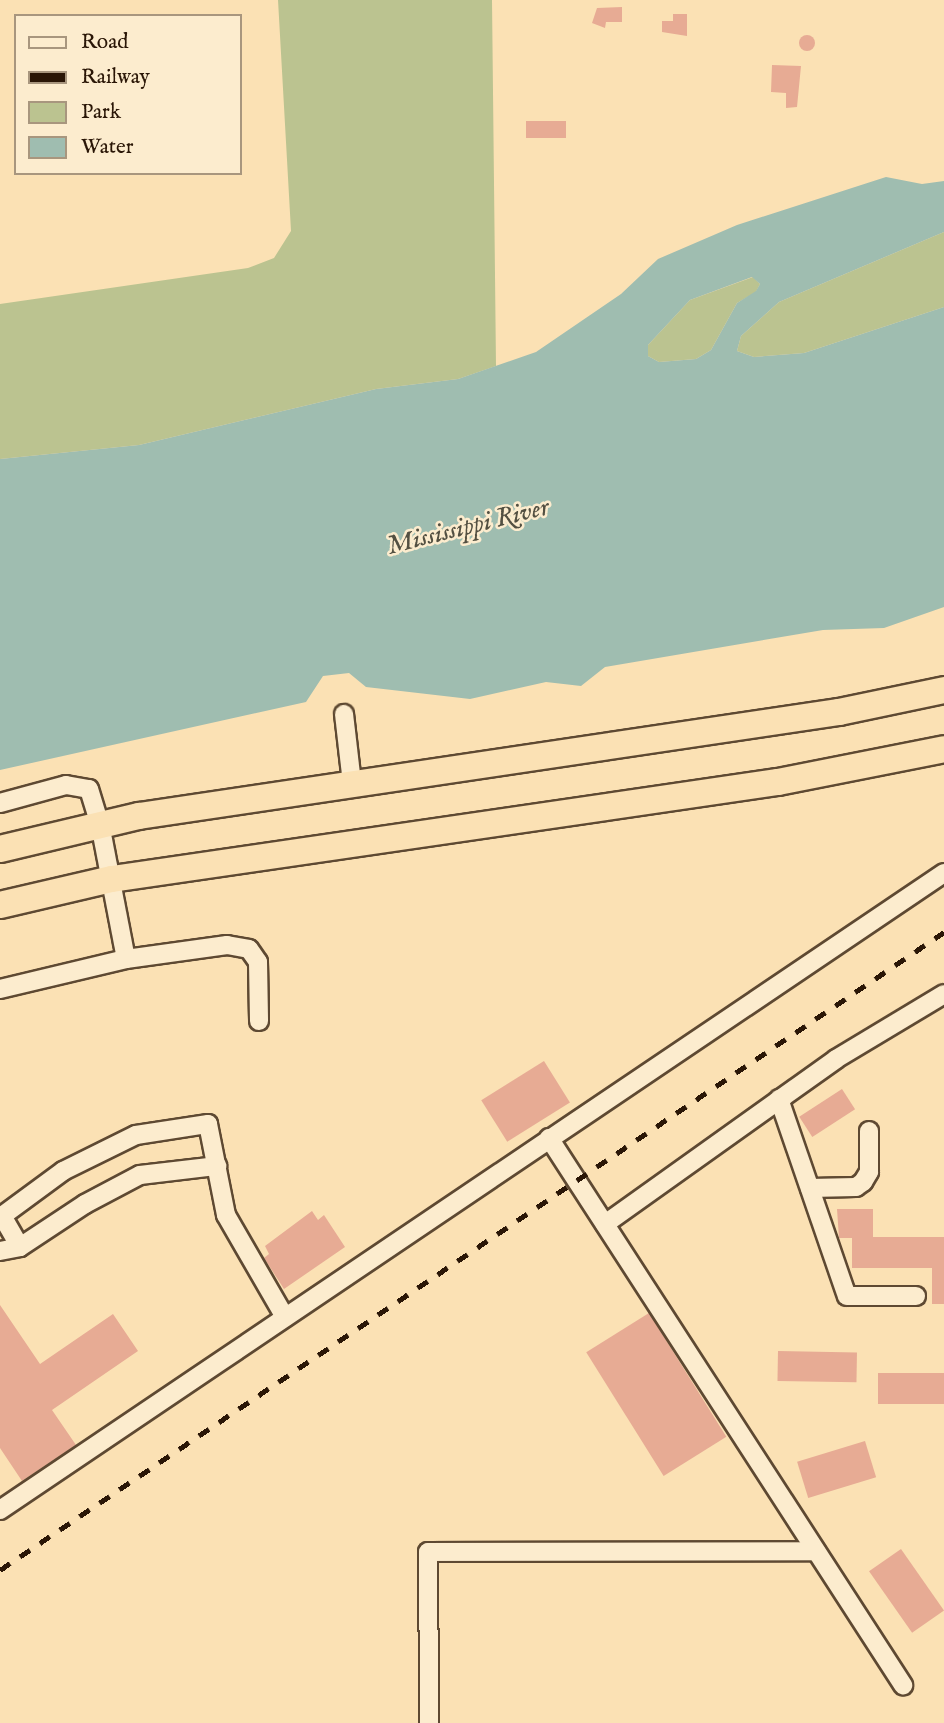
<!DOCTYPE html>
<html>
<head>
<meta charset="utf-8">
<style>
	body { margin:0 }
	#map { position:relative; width:944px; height:1723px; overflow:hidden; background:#fbe1b4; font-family:"IM FELL English",serif }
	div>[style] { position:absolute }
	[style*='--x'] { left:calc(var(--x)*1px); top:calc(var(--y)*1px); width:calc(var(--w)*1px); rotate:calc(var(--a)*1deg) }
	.green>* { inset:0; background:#bbc390 }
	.water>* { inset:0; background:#9fbdb0 }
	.building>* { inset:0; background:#e7ab94; transform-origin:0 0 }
	.round { border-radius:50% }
	.roads { filter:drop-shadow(2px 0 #5e4932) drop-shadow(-2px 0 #5e4932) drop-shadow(0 2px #5e4932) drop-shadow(0 -2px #5e4932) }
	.minor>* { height:18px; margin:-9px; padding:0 9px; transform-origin:9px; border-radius:9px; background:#fcecce }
	.highway>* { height:26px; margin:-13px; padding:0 13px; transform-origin:13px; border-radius:13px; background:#fbe1b4 }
	.rail>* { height:4.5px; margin-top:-2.25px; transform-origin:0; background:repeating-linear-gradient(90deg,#2a1606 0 12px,transparent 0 24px) }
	span { translate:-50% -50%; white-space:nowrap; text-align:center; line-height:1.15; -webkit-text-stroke:5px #fcecce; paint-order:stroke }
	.water-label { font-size:26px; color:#535042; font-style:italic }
	.legend { position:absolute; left:14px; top:14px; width:228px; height:161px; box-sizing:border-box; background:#fcecce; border:2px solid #a8967e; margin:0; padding:9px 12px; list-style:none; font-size:21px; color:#2a1606 }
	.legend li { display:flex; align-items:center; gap:14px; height:35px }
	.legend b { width:35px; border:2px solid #a8967e }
</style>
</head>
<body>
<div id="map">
	<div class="green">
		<i style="clip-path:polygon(278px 0,492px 0,496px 366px,458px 379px,376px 389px,139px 445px,0 459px,0 304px,248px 268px,274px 258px,291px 231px)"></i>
		<i style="clip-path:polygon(944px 232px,944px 307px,804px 353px,754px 357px,737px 351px,741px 336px,779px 302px)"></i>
		<i style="clip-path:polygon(753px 277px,760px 284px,756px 292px,737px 303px,711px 350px,696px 359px,659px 362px,648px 356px,648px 345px,690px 300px)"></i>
	</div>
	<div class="water">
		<i style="clip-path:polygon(evenodd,886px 177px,922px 184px,944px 181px,944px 232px,779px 302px,741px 336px,737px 351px,754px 357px,804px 353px,944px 307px,944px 607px,884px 628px,823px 630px,605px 667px,581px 686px,546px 682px,470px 699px,366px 687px,349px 673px,323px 676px,306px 702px,0 770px,0 459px,139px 445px,376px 389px,458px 379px,536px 352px,621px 294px,658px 259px,737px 225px,886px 177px,752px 277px,760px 284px,756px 291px,737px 303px,711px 350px,696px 359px,659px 362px,648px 356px,648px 345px,690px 300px,752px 277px)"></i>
	</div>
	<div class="building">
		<i style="clip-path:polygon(622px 7px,622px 22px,606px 22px,605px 28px,592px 23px,597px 8px)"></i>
		<i style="clip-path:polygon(673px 14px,687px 14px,687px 36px,662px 32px,662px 21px,673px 21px)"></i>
		<i class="round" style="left:799px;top:35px;width:16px;height:16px"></i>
		<i style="clip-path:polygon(772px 65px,801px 66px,797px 107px,786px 108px,786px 93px,771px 92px)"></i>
		<i style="left:566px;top:121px;width:17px;height:40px;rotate:90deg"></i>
		<i style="left:544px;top:1061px;width:49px;height:74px;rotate:58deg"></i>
		<i style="left:842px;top:1089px;width:24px;height:51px;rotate:57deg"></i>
		<i style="clip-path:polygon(837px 1209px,873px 1209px,873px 1237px,944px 1237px,944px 1304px,932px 1304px,932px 1268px,852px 1268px,852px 1238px,839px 1238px)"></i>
		<i style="clip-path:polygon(312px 1211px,318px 1220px,324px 1215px,345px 1247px,284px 1289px,264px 1258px,269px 1254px,265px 1246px)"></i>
		<i style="clip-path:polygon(0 1305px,40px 1364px,113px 1314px,138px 1351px,52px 1410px,76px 1445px,22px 1481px,0 1448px)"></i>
		<i style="left:649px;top:1313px;width:146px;height:74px;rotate:58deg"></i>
		<i style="left:778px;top:1351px;width:79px;height:30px;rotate:1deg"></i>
		<i style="left:878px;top:1373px;width:66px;height:31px"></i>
		<i style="left:865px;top:1441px;width:38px;height:71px;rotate:73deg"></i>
		<i style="left:901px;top:1549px;width:75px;height:39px;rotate:55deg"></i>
	</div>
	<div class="roads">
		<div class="minor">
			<i style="--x:344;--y:714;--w:69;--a:83.4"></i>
			<i style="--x:0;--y:803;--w:68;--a:-15.3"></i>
			<i style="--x:66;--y:785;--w:23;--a:10"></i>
			<i style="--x:89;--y:789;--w:37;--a:73"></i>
			<i style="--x:100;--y:824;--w:137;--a:79.1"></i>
			<i style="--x:0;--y:989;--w:130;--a:-13.4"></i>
			<i style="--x:126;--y:959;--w:102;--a:-7.9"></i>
			<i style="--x:227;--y:945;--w:22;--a:10"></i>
			<i style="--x:249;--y:949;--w:16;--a:55"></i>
			<i style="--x:258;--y:962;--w:59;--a:89"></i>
			<i style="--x:779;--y:1099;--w:208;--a:71"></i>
			<i style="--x:847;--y:1296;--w:69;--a:0"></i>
			<i style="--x:549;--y:1138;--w:652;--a:57.09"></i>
			<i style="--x:810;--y:1188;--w:46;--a:-1.2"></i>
			<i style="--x:856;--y:1187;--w:9;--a:-36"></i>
			<i style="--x:863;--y:1182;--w:12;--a:-59"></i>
			<i style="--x:869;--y:1172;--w:41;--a:-90"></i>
			<i style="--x:605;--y:1224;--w:284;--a:-35.5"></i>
			<i style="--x:836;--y:1059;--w:126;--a:-31"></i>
			<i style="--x:20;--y:1247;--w:78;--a:-33.5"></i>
			<i style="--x:85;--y:1204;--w:62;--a:-27.8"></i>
			<i style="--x:140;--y:1175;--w:78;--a:-6.7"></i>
			<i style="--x:0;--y:1251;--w:20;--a:-11"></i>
			<i style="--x:20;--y:1247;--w:36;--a:-120"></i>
			<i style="--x:2;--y:1216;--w:76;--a:-36.4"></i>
			<i style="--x:63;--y:1171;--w:81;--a:-26.3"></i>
			<i style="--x:136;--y:1135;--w:73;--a:-8.7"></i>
			<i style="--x:208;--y:1124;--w:93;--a:78.8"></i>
			<i style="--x:226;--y:1215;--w:118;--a:60"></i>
			<i style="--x:0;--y:1510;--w:1139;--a:-34.01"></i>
			<i style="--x:429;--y:1723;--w:171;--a:-90.3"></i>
			<i style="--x:428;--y:1552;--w:388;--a:-0.1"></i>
		</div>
		<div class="highway">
			<i style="--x:0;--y:849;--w:143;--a:-13.4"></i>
			<i style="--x:139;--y:816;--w:708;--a:-8.45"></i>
			<i style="--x:839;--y:712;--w:107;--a:-11.8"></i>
			<i style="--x:0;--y:905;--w:115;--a:-13.1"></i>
			<i style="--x:112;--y:879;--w:673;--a:-8.29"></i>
			<i style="--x:778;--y:782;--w:169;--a:-11.2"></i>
		</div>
	</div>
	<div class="rail">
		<i style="--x:0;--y:1570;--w:1139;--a:-34.05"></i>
	</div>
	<div class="water-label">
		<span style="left:468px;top:527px;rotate:-14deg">Mississippi River</span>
	</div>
	<ul class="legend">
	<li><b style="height:9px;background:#fcecce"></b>Road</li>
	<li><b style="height:9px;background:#2a1606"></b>Railway</li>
	<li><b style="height:19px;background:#bbc390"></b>Park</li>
	<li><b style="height:19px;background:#9fbdb0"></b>Water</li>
	</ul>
</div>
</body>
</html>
